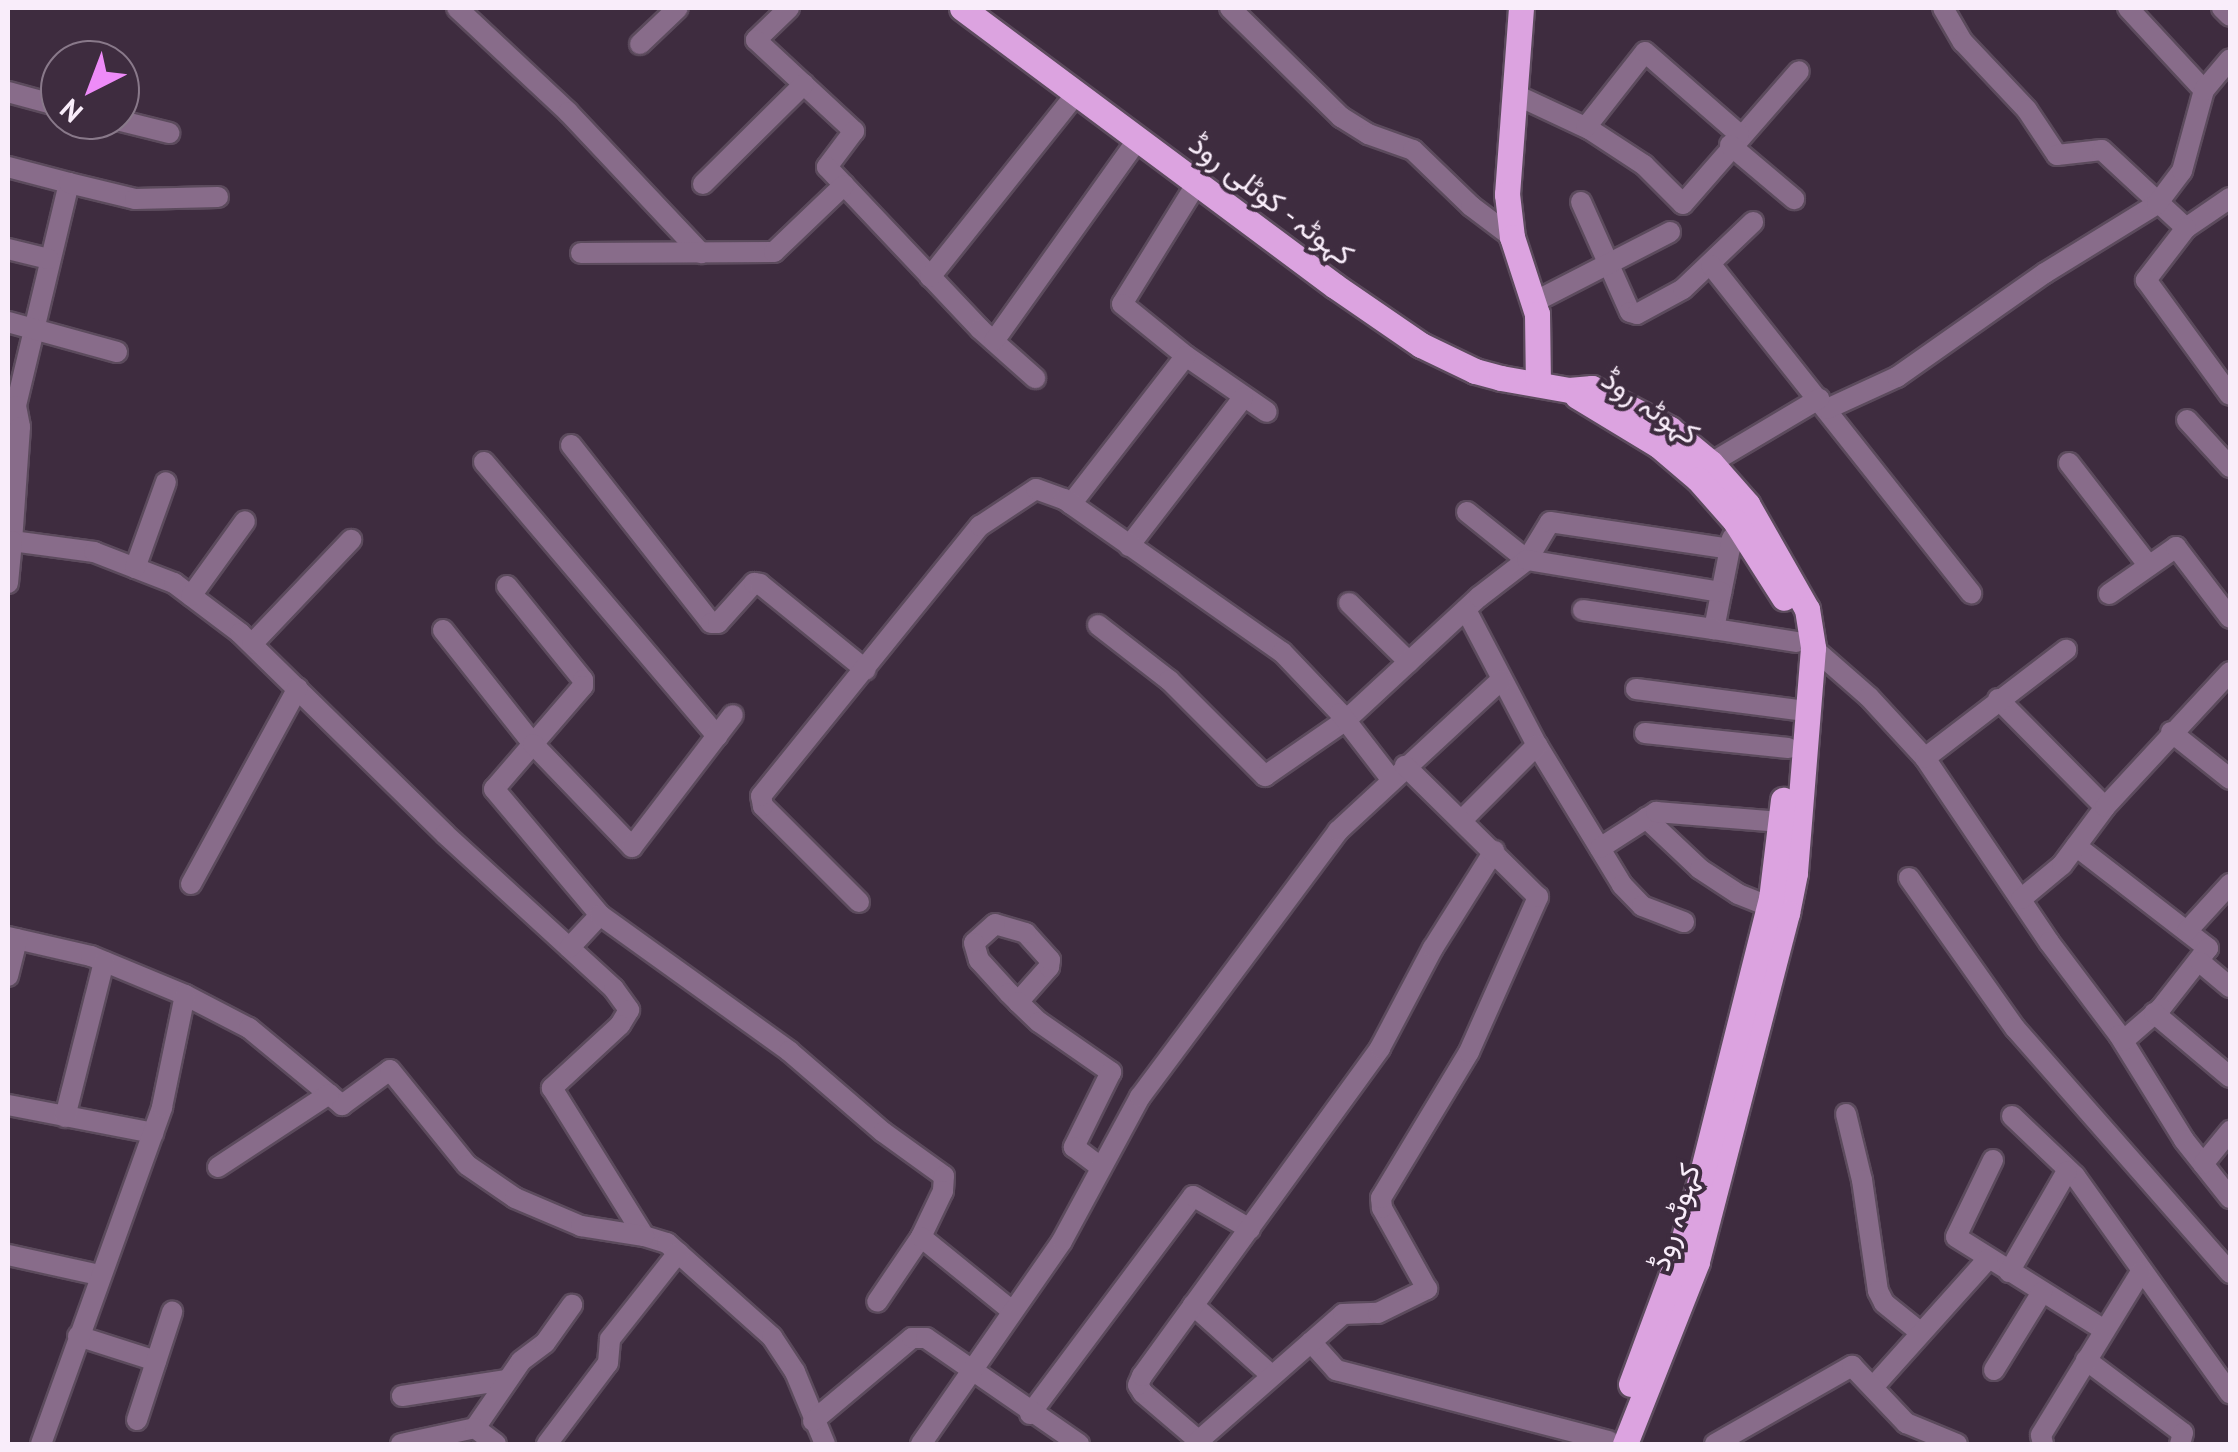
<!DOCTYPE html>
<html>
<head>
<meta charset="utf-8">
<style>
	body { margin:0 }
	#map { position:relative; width:2238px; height:1452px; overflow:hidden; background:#3e2c3f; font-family:"PT Sans",Vazirmatn,sans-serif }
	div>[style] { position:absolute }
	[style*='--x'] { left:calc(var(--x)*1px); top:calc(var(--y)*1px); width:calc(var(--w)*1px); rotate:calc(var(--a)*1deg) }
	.roads { filter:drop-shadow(2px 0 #5c4b5d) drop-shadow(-2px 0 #5c4b5d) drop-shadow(0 2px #5c4b5d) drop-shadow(0 -2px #5c4b5d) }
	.minor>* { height:20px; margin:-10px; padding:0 10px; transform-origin:10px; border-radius:10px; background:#886c8a }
	.major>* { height:25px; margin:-12.5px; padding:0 12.5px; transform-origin:12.5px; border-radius:12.5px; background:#dca3e0 }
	span { translate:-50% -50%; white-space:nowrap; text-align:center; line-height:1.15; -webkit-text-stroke:8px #3e2c3f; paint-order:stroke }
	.street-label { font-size:30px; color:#f9edfa }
	.frame { position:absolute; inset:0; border:10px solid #f9edfa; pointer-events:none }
	.north { position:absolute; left:40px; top:40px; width:100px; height:100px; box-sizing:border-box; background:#3e2c3f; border:2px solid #89798a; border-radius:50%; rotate:222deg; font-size:28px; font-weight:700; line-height:40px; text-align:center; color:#f9edfa }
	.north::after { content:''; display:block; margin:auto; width:35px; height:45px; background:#ee8bf8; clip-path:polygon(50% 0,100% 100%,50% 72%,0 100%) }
</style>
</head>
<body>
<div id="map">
	<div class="roads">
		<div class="minor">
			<i style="--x:457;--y:8;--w:152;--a:43.1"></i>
			<i style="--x:568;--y:112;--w:194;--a:46.7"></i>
			<i style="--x:789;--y:8;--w:46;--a:135.9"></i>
			<i style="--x:756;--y:40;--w:134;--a:42.9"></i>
			<i style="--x:854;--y:131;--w:45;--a:126.9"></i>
			<i style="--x:827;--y:167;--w:223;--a:46.6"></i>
			<i style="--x:980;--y:329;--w:74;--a:41.7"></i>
			<i style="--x:1230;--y:8;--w:156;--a:44.5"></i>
			<i style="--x:1341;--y:117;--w:32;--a:32"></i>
			<i style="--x:1368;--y:134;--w:48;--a:19.6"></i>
			<i style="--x:1413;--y:150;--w:81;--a:44"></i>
			<i style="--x:1471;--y:206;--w:51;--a:37.1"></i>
			<i style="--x:1943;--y:8;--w:39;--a:60"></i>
			<i style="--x:1963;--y:42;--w:93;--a:46.7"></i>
			<i style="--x:2027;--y:110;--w:54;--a:56.3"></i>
			<i style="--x:2057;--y:155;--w:45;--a:-6.3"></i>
			<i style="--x:2102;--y:150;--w:115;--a:42.9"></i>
			<i style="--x:2186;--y:228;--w:53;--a:-34.3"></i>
			<i style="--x:2128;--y:8;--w:112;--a:47.2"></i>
			<i style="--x:2222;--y:8;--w:11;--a:45"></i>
			<i style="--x:640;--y:44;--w:52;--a:-43.5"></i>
			<i style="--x:8;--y:92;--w:54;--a:15.1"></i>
			<i style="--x:1514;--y:94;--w:83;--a:25"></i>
			<i style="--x:1589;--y:129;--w:66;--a:33.2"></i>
			<i style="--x:1644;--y:165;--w:55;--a:45"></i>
			<i style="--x:1683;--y:204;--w:176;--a:-48.9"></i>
			<i style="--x:117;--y:120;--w:54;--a:14"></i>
			<i style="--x:1586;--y:127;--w:95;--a:-51.8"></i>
			<i style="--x:1645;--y:52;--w:125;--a:41.1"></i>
			<i style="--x:1730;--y:145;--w:84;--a:40.2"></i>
			<i style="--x:8;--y:167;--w:63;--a:14.7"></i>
			<i style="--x:69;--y:183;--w:229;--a:103.4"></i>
			<i style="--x:16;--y:406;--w:21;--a:79"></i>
			<i style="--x:20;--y:427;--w:114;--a:94"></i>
			<i style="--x:12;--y:541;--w:83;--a:7.6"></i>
			<i style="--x:94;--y:552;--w:86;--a:21.2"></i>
			<i style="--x:174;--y:583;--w:83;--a:37.1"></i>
			<i style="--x:240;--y:633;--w:287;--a:44.4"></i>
			<i style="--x:445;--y:834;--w:229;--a:42.5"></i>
			<i style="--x:614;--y:989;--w:26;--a:54"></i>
			<i style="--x:629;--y:1010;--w:17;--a:121"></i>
			<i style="--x:620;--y:1025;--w:93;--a:137.2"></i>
			<i style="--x:552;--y:1088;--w:174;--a:58.1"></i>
			<i style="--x:644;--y:1236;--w:24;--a:17"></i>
			<i style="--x:667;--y:1243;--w:141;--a:41.8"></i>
			<i style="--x:772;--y:1337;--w:42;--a:56.7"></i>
			<i style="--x:795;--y:1372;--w:78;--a:67.4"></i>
			<i style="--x:69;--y:183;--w:68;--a:13.6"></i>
			<i style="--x:135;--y:199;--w:83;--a:-1.4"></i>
			<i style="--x:1197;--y:183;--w:142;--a:121.8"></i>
			<i style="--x:1122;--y:304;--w:82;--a:39.1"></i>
			<i style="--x:1186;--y:356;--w:98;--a:34.7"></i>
			<i style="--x:703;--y:184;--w:142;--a:-44.7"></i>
			<i style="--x:1581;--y:202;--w:120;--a:66"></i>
			<i style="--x:1630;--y:312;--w:7;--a:16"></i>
			<i style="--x:1637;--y:314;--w:52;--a:-28.5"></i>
			<i style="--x:1683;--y:289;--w:97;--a:-43.7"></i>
			<i style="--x:2186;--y:228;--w:66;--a:127.6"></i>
			<i style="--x:2146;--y:280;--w:142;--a:53.9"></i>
			<i style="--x:8;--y:249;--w:42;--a:13.7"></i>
			<i style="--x:581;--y:253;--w:193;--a:-0.3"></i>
			<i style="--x:774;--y:252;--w:97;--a:-43.7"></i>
			<i style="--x:1711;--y:265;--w:419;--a:51.6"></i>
			<i style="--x:930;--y:277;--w:236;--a:-51.4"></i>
			<i style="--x:1534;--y:302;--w:153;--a:-27.2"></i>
			<i style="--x:8;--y:322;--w:113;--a:15.4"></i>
			<i style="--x:994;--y:341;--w:248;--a:-54.5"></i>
			<i style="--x:1827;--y:409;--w:77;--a:-24.6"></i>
			<i style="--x:1897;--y:377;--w:181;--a:-35.1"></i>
			<i style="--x:2045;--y:273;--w:132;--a:-31.6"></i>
			<i style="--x:2157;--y:204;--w:41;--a:-52.9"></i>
			<i style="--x:2182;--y:171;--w:84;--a:-74.8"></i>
			<i style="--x:2204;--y:90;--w:40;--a:-50"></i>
			<i style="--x:2187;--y:420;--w:64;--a:47.5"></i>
			<i style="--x:571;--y:445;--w:226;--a:51.8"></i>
			<i style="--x:711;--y:623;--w:7;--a:0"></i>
			<i style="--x:718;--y:623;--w:54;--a:-48"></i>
			<i style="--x:754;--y:583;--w:6;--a:9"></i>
			<i style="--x:760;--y:584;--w:136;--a:39.1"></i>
			<i style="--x:484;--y:462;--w:360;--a:49.6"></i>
			<i style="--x:1711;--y:463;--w:126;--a:-30.7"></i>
			<i style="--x:2069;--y:463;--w:130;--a:52.2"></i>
			<i style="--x:1071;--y:504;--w:187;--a:-52.2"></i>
			<i style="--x:1467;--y:512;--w:77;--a:38.7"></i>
			<i style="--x:1527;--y:560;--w:44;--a:-58.8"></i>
			<i style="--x:1550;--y:522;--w:182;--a:8.5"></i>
			<i style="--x:1732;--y:538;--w:93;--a:101.2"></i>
			<i style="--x:1714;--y:629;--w:83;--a:9"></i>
			<i style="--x:1129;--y:546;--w:187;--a:-52.4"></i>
			<i style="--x:135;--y:568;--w:91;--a:-70.2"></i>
			<i style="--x:8;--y:583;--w:42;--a:-84.6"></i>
			<i style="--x:507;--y:586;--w:121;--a:51"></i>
			<i style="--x:583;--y:680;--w:6;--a:90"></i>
			<i style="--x:583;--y:686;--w:136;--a:130.8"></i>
			<i style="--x:494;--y:789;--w:165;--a:49.9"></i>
			<i style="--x:600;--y:915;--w:45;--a:133.2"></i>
			<i style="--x:2109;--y:594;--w:82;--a:-35"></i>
			<i style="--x:2176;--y:547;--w:89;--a:52.7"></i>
			<i style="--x:191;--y:596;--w:92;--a:-54.2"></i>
			<i style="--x:1349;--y:603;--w:84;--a:44.5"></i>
			<i style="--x:1466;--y:610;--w:153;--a:62.3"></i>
			<i style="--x:1537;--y:745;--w:164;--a:58.7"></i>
			<i style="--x:1622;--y:885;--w:29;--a:46"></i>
			<i style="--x:1642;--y:906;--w:45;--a:20.9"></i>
			<i style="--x:1583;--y:610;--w:132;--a:8.3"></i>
			<i style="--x:1098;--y:625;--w:90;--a:37.8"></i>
			<i style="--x:1169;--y:680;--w:136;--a:45"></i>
			<i style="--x:1265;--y:776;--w:98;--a:-34.7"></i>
			<i style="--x:1346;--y:720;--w:181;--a:-42.8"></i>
			<i style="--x:1479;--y:597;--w:61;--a:-37.6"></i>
			<i style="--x:1527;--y:560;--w:197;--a:9.4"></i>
			<i style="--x:443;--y:630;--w:145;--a:51.7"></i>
			<i style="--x:533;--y:744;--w:143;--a:46.1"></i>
			<i style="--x:632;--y:847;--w:166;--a:-52.6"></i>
			<i style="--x:252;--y:644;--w:144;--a:-46.4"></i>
			<i style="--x:1813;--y:648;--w:74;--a:41.2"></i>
			<i style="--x:1869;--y:697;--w:83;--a:47.4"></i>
			<i style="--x:1925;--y:758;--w:222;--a:56"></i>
			<i style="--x:2049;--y:942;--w:116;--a:53"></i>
			<i style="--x:2119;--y:1035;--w:123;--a:58.2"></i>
			<i style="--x:2184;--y:1140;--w:74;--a:51.6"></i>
			<i style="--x:1636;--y:689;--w:171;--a:7.4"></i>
			<i style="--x:1998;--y:699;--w:152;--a:45.3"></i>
			<i style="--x:2171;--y:732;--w:75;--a:38.5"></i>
			<i style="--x:1645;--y:733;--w:144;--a:6"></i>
			<i style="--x:1925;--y:758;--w:178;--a:-37.5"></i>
			<i style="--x:1646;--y:818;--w:74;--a:43.4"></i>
			<i style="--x:1700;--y:869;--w:45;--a:33.3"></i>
			<i style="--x:1738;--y:894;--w:46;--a:21.6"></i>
			<i style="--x:1462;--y:820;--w:106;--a:-45"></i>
			<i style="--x:2076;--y:846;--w:167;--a:37.7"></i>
			<i style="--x:2208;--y:948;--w:76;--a:128.1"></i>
			<i style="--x:2161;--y:1008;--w:50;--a:139"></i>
			<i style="--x:1600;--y:848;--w:67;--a:-32.7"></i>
			<i style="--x:1656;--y:812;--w:125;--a:4.6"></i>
			<i style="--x:1909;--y:878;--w:184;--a:54.8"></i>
			<i style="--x:2015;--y:1028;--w:326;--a:48.7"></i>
			<i style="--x:191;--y:884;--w:223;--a:-61.4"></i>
			<i style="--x:2021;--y:899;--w:53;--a:-39.7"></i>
			<i style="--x:2062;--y:865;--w:72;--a:-53.4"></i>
			<i style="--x:2105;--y:807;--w:184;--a:-47.2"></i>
			<i style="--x:859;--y:902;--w:136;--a:-135"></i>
			<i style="--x:763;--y:806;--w:10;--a:-101"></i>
			<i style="--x:761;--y:796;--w:348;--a:-51"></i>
			<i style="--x:980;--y:526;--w:67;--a:-33.5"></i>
			<i style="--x:1036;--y:489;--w:30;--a:20"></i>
			<i style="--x:1064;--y:499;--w:266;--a:35.1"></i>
			<i style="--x:1282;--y:652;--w:84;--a:46.4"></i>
			<i style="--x:1340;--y:713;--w:83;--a:52.3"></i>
			<i style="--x:600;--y:915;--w:233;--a:35.7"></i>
			<i style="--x:789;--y:1051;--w:124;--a:40.8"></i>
			<i style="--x:883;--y:1132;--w:75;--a:35.8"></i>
			<i style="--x:944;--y:1176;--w:15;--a:94"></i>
			<i style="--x:943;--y:1191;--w:51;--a:115.6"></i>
			<i style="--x:921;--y:1237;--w:78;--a:124.1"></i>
			<i style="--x:2187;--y:931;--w:64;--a:-47.5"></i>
			<i style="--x:8;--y:937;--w:85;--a:12.9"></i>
			<i style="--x:91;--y:956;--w:102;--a:22.5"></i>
			<i style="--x:185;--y:995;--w:72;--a:27.3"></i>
			<i style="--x:249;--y:1028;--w:121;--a:39.6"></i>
			<i style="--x:342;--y:1105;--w:59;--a:-36.1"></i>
			<i style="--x:390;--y:1070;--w:122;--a:51"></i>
			<i style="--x:467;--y:1165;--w:58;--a:34.5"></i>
			<i style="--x:515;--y:1198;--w:72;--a:23"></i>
			<i style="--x:581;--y:1226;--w:64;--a:9"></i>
			<i style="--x:2200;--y:962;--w:39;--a:40"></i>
			<i style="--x:8;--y:976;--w:38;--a:-76"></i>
			<i style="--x:1018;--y:1002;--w:47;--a:-48.5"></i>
			<i style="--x:1049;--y:967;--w:7;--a:-82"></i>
			<i style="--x:1050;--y:960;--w:36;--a:-132"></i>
			<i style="--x:1026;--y:933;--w:32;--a:-164"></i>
			<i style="--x:995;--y:924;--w:28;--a:138"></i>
			<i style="--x:974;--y:943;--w:18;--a:74"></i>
			<i style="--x:979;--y:960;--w:45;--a:47.7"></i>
			<i style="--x:1009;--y:993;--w:13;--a:45"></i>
			<i style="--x:1018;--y:1002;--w:29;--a:44"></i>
			<i style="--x:1039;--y:1022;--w:88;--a:34.8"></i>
			<i style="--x:1111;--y:1072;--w:84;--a:116.3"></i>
			<i style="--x:1074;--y:1147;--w:34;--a:37"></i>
			<i style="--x:2154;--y:1013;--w:99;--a:40.1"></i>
			<i style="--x:8;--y:1105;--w:148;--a:10.9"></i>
			<i style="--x:1846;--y:1114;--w:68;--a:76.4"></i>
			<i style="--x:1862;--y:1180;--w:112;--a:81.8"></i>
			<i style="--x:1878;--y:1291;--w:13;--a:63"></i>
			<i style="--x:1884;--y:1303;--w:46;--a:38.9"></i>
			<i style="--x:2012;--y:1116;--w:87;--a:43.6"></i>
			<i style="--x:2075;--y:1176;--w:267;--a:54.5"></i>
			<i style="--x:65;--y:1117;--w:160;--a:-75.9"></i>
			<i style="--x:1993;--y:1160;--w:85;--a:115.7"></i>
			<i style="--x:1956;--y:1237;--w:175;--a:32.1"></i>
			<i style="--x:2203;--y:1164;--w:43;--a:-50.7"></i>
			<i style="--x:218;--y:1167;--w:133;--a:-33.3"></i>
			<i style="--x:921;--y:1237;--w:117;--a:39.1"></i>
			<i style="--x:8;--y:1255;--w:93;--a:12.4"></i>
			<i style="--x:2009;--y:1272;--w:116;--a:-60.1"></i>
			<i style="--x:1193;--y:1305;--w:106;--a:41.9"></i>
			<i style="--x:78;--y:1336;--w:82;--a:17.8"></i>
			<i style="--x:1311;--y:1342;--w:38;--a:48"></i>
			<i style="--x:1336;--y:1370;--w:282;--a:14.6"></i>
			<i style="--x:2086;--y:1360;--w:121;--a:37"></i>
			<i style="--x:2183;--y:1433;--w:11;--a:105"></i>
			<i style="--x:1994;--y:1370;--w:92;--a:-58.4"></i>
			<i style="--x:1873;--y:1387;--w:172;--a:-48.1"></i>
			<i style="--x:402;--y:1396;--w:106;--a:-8.7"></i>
			<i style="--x:1030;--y:1414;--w:272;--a:-53.2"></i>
			<i style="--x:1193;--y:1196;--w:66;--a:30.1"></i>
			<i style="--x:137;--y:1420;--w:114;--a:-72"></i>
			<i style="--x:813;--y:1421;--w:129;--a:-40"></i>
			<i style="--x:912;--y:1338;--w:14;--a:0"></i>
			<i style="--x:926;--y:1338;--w:186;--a:34.7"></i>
			<i style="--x:475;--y:1428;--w:81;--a:-55.5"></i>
			<i style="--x:521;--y:1361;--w:30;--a:-37"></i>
			<i style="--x:545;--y:1343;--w:47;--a:-54.6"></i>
			<i style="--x:1199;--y:1441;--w:74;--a:-139.4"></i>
			<i style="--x:1143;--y:1393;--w:9;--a:-122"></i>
			<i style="--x:1138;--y:1385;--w:10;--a:-66"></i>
			<i style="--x:1142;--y:1376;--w:405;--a:-54"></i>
			<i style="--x:1380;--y:1048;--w:113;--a:-62.1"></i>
			<i style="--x:1433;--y:948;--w:115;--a:-57.8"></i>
			<i style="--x:41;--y:1444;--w:358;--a:-70.2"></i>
			<i style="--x:162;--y:1107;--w:114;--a:-78.4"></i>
			<i style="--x:401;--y:1444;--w:76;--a:-12.2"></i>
			<i style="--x:475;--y:1428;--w:26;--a:37"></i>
			<i style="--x:547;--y:1444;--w:101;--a:-53"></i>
			<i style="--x:608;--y:1363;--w:24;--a:-85"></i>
			<i style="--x:610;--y:1339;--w:110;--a:-51.7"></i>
			<i style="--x:921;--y:1444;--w:247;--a:-55.2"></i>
			<i style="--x:1062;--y:1241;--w:164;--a:-61.6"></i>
			<i style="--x:1140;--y:1097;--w:332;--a:-53.3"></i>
			<i style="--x:1338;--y:831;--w:222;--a:-42.8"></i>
			<i style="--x:1195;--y:1444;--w:197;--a:-41.3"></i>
			<i style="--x:1343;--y:1314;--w:35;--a:-2"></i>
			<i style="--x:1378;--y:1313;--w:55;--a:-26.1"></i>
			<i style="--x:1427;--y:1289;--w:93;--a:-119.1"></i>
			<i style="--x:1382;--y:1208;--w:10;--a:-96"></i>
			<i style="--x:1381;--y:1198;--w:170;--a:-58.9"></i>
			<i style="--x:1469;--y:1052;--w:170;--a:-66"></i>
			<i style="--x:1538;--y:897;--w:187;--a:-135.4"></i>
			<i style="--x:1715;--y:1444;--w:158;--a:-29.7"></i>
			<i style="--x:1852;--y:1366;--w:79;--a:46.5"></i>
			<i style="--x:1906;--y:1423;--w:55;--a:22.4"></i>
			<i style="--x:2043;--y:1444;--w:9;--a:-103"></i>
			<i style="--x:2041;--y:1435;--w:191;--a:-58.5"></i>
		</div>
		<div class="major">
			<i style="--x:962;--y:8;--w:465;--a:36.7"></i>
			<i style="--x:1335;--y:286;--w:104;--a:34.5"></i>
			<i style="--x:1421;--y:345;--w:60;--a:25.7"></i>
			<i style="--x:1475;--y:371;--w:27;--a:15"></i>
			<i style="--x:1501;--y:378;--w:69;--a:10"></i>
			<i style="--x:1569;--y:390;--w:23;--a:-5"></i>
			<i style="--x:1592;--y:388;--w:88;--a:27.7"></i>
			<i style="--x:1670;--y:429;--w:53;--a:39.7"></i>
			<i style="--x:1711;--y:463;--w:55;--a:48.7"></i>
			<i style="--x:1747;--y:504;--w:121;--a:60.3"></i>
			<i style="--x:1807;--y:609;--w:39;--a:81"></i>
			<i style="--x:1813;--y:648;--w:226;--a:94.6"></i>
			<i style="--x:1795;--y:873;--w:41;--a:101.3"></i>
			<i style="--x:1787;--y:913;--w:360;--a:104.5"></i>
			<i style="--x:1697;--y:1262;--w:196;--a:111.6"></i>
			<i style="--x:1521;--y:8;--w:187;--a:94.3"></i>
			<i style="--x:1507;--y:194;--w:43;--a:83.4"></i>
			<i style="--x:1512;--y:237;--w:81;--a:72"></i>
			<i style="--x:1537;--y:314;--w:68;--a:89.2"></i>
			<i style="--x:1577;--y:396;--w:95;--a:31.2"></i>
			<i style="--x:1658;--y:445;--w:52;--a:40.4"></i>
			<i style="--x:1698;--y:479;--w:56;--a:48.6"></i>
			<i style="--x:1735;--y:521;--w:91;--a:57.5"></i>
			<i style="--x:1631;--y:1384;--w:138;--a:-69.6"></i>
			<i style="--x:1679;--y:1255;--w:81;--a:-74.2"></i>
			<i style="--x:1701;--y:1177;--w:287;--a:-75.9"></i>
			<i style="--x:1771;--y:899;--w:100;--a:-83.1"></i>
		</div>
	</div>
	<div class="street-label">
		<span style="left:1272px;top:199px;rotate:37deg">کہوٹہ - کوٹلی روڈ</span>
		<span style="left:1651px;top:406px;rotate:34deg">کہوٹہ روڈ</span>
		<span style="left:1674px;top:1217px;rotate:-73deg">کہوٹہ روڈ</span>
	</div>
	<div class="frame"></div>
	<div class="north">N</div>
</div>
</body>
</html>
